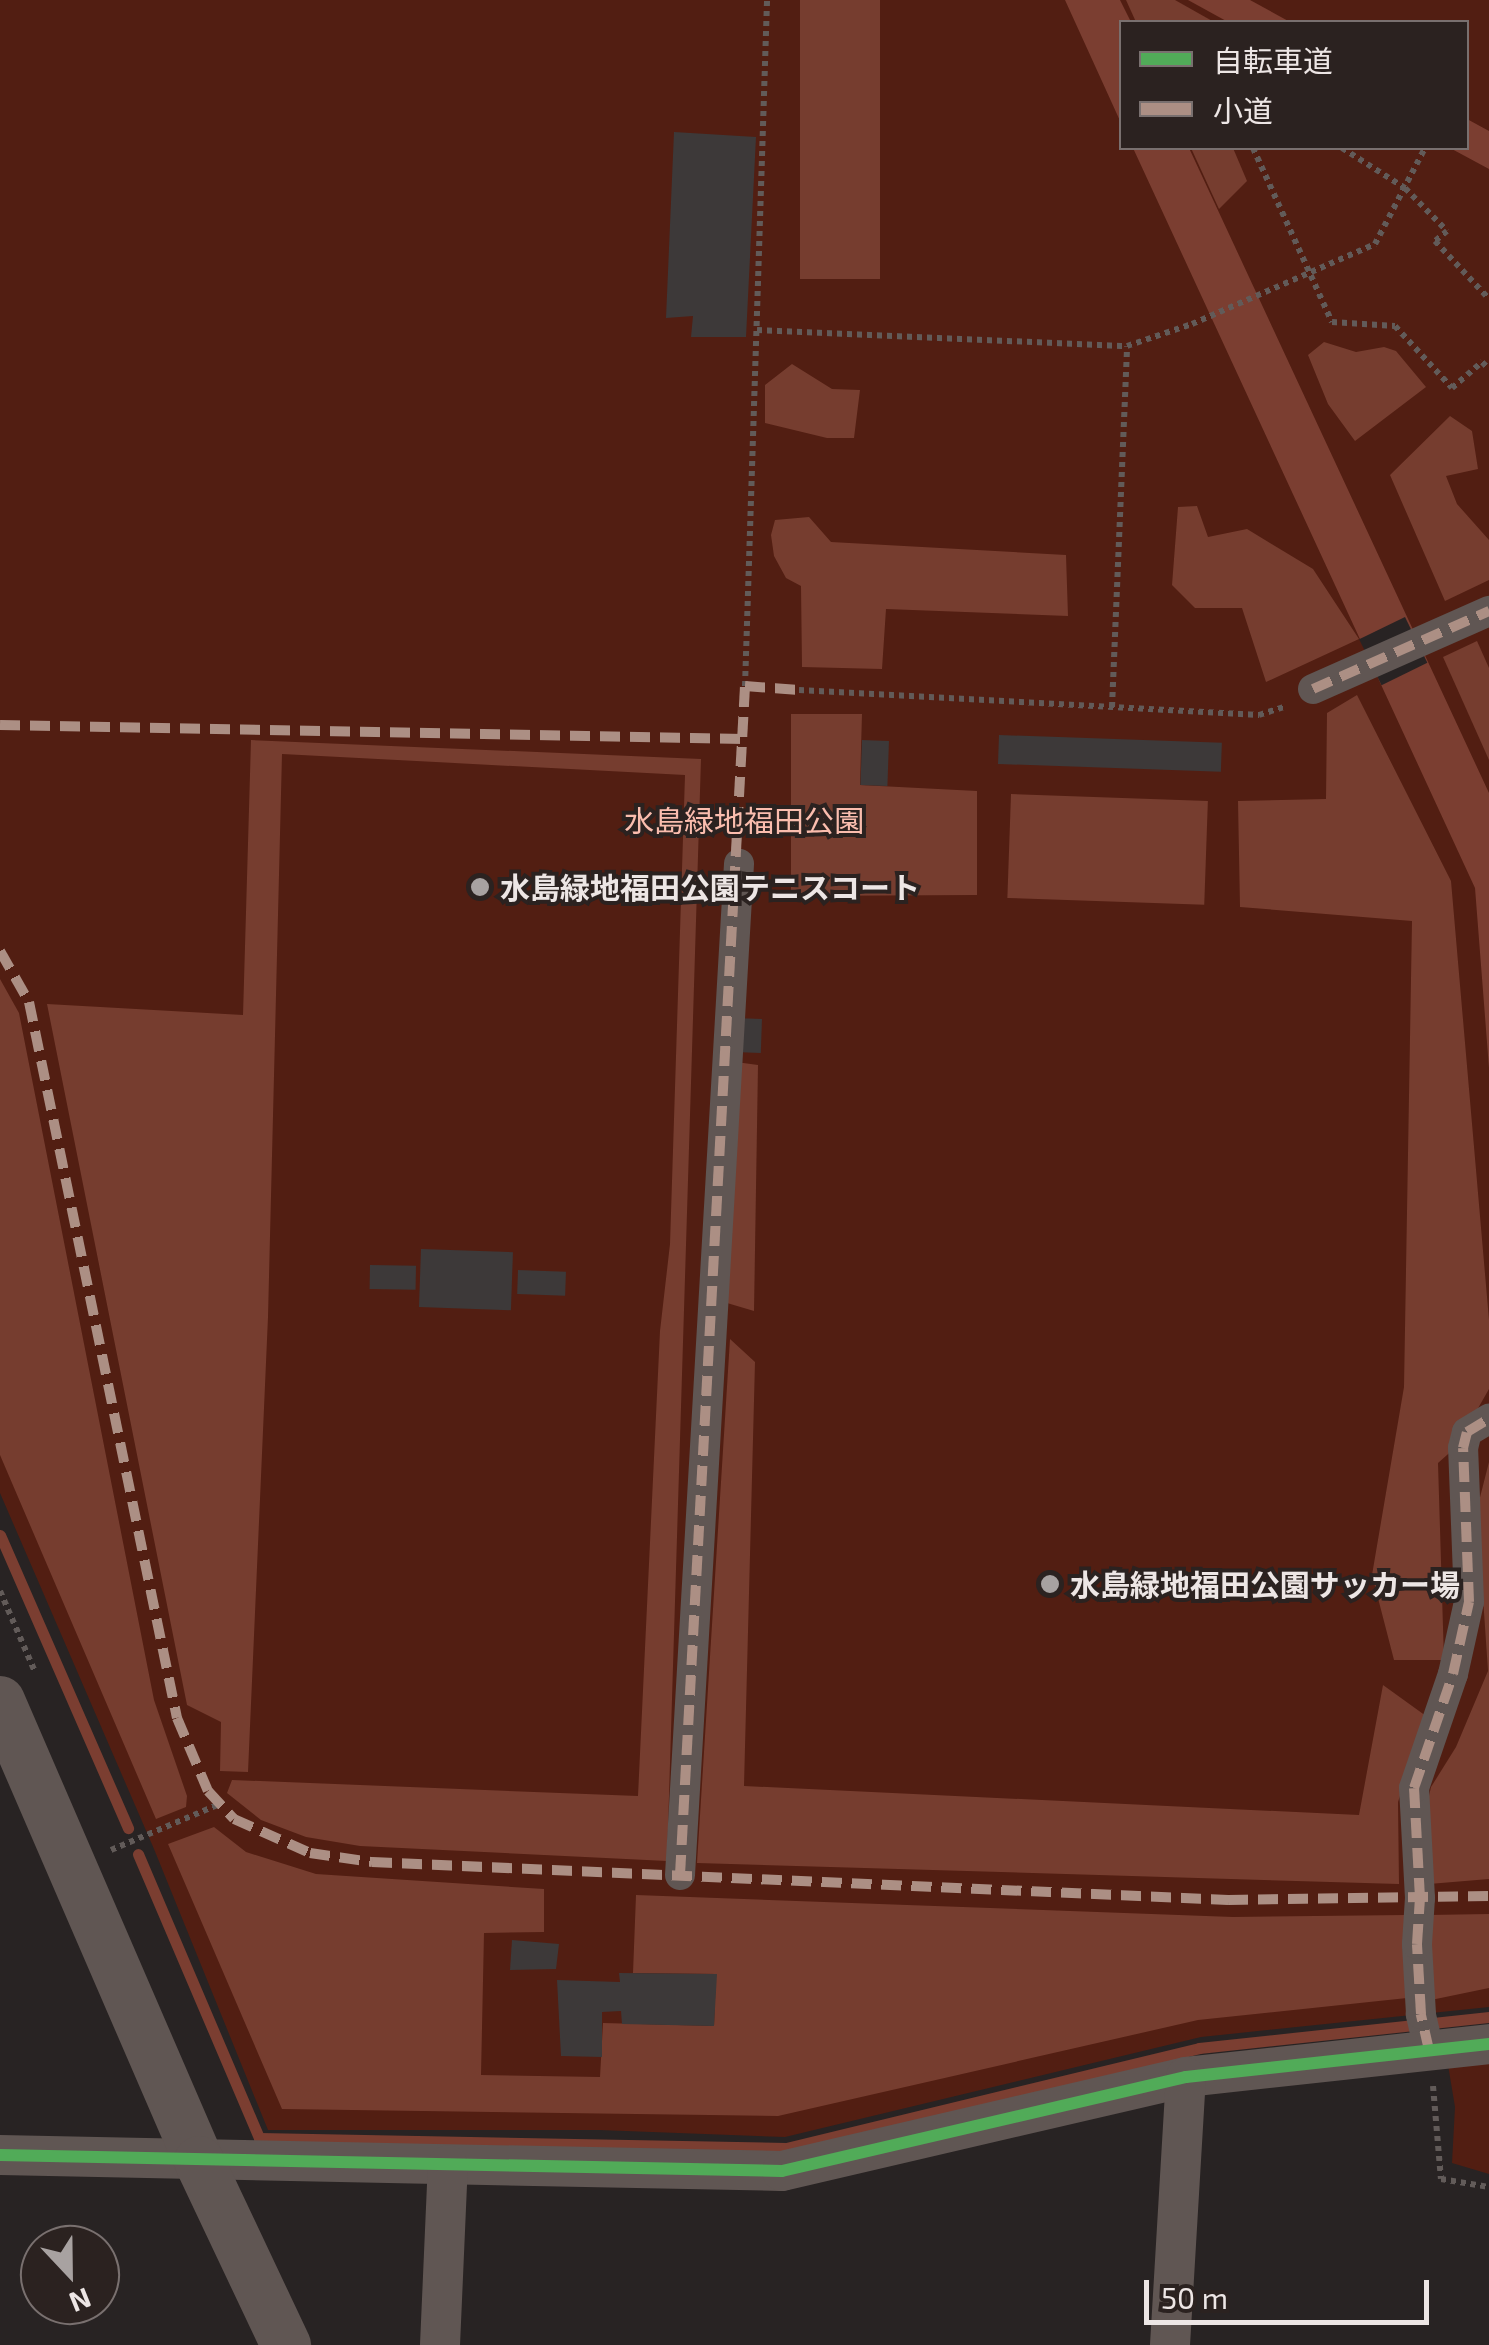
<!DOCTYPE html>
<html>
<head>
<meta charset="utf-8">
<style>
	body { margin:0 }
	#map { position:relative; width:1489px; height:2345px; overflow:hidden; background:#282323; font-family:"Exo 2","Noto Sans JP",sans-serif }
	div>[style] { position:absolute }
	[style*='--x'] { left:calc(var(--x)*1px); top:calc(var(--y)*1px); width:calc(var(--w)*1px); rotate:calc(var(--a)*1deg) }
	.green>* { inset:0; background:#521e12 }
	.forest>* { inset:0; background:#763d2f; transform-origin:0 0 }
	.water>* { inset:0; background:#7b3e31 }
	.pier>* { inset:0; background:#282323; transform-origin:0 0 }
	.stream>* { height:11px; margin:-5.5px; padding:0 5.5px; transform-origin:5.5px; border-radius:5.5px; background:#7b3e31 }
	.building>* { inset:0; background:#3d3939; transform-origin:0 0 }
	.path>* { height:6px; margin-top:-3px; transform-origin:0; background:repeating-linear-gradient(90deg,#625b59 0 5px,transparent 0 10px) }
	.pedestrian>* { height:30px; margin:-15px; padding:0 15px; transform-origin:15px; border-radius:15px; background:#605653 }
	.minor>* { height:40px; margin:-20px; padding:0 20px; transform-origin:20px; border-radius:20px; background:#605653 }
	.tertiary>* { height:50px; margin:-25px; padding:0 25px; transform-origin:25px; border-radius:25px; background:#605653 }
	.quiet>* { height:10px; margin-top:-5px; transform-origin:0; background:repeating-linear-gradient(90deg,#ac8f84 0 20px,transparent 0 30px) }
	.cycleway>* { height:12px; margin:-6px; padding:0 6px; transform-origin:6px; border-radius:6px; background:#51ab58 }
	.dots>* { width:28px; height:28px; translate:-50% -50%; box-sizing:border-box; border:5px solid #2b2220; border-radius:50% }
	span { translate:-50% -50%; white-space:nowrap; text-align:center; line-height:1.15; -webkit-text-stroke:8px #2b2220; paint-order:stroke }
	.park-label { font-size:30px; color:#fabdae }
	.poi-label { font-size:30px; color:#ede6e5; font-weight:700 }
	.left { translate:0 -50%; text-align:left }
	.legend { position:absolute; left:1119px; top:20px; width:350px; height:130px; box-sizing:border-box; background:#2b2220; border:2px solid #79706f; margin:0; padding:12px 18px; list-style:none; font-size:30px; color:#ede6e5 }
	.legend li { display:flex; align-items:center; gap:20px; height:50px }
	.legend b { width:50px; border:2px solid #79706f }
	.north { position:absolute; left:20px; top:2225px; width:100px; height:100px; box-sizing:border-box; background:#2b2220; border:2px solid #79706f; border-radius:50%; rotate:158deg; font-size:28px; font-weight:700; line-height:40px; text-align:center; color:#ede6e5 }
	.north::after { content:''; display:block; margin:auto; width:35px; height:45px; background:#a8a2a1; clip-path:polygon(50% 0,100% 100%,50% 72%,0 100%) }
	.scale { position:absolute; left:1144px; top:2280px; width:285px; height:45px; box-sizing:border-box; border:5px solid #ede6e5; border-top:0; padding-left:12px; font-size:30px; line-height:35px; white-space:nowrap; color:#ede6e5; -webkit-text-stroke:8px #2b2220; paint-order:stroke }
</style>
</head>
<body>
<div id="map">
	<div class="green">
		<i style="clip-path:polygon(evenodd,0 0,1489px 0,1489px 2007px,1201px 2037px,785px 2137px,599px 2130px,268px 2130px,154px 1849px,0 1493px,0 0,1122px 22px,1466px 22px,1466px 148px,1122px 148px,1122px 22px)"></i>
		<i style="clip-path:polygon(1489px 2053px,1489px 2174px,1452px 2163px,1455px 2107px,1447px 2059px)"></i>
	</div>
	<div class="forest">
		<i style="left:800px;top:0;width:80px;height:279px"></i>
		<i style="clip-path:polygon(1126px 0,1175px 0,1214px 22px,1136px 22px)"></i>
		<i style="clip-path:polygon(1191px 148px,1233px 148px,1247px 181px,1219px 209px)"></i>
		<i style="clip-path:polygon(1324px 342px,1356px 352px,1384px 347px,1396px 351px,1426px 387px,1355px 441px,1328px 404px,1308px 355px)"></i>
		<i style="clip-path:polygon(792px 364px,832px 389px,860px 390px,854px 438px,827px 438px,765px 423px,765px 385px)"></i>
		<i style="clip-path:polygon(1450px 416px,1472px 431px,1478px 469px,1446px 476px,1457px 504px,1489px 540px,1489px 580px,1445px 601px,1390px 475px)"></i>
		<i style="clip-path:polygon(1197px 506px,1208px 537px,1247px 529px,1313px 569px,1359px 639px,1266px 682px,1242px 608px,1195px 608px,1172px 585px,1178px 507px)"></i>
		<i style="clip-path:polygon(809px 517px,831px 542px,1066px 555px,1068px 616px,886px 609px,882px 669px,802px 667px,801px 586px,786px 578px,774px 556px,771px 535px,775px 520px)"></i>
		<i style="clip-path:polygon(1477px 641px,1489px 668px,1489px 760px,1443px 657px)"></i>
		<i style="clip-path:polygon(1357px 695px,1451px 881px,1489px 1320px,1489px 1389px,1456px 1447px,1438px 1463px,1444px 1660px,1394px 1660px,1372px 1575px,1404px 1387px,1412px 921px,1240px 907px,1238px 801px,1326px 799px,1327px 713px)"></i>
		<i style="clip-path:polygon(791px 714px,862px 714px,860px 785px,977px 791px,977px 895px,791px 896px)"></i>
		<i style="clip-path:polygon(251px 740px,701px 759px,667px 1861px,360px 1846px,306px 1837px,261px 1820px,227px 1793px,232px 1780px,638px 1796px,660px 1331px,670px 1244px,685px 775px,282px 754px,268px 1317px,248px 1772px,220px 1771px,221px 1722px,187px 1705px,47px 1004px,243px 1015px)"></i>
		<i style="left:1011px;top:794px;width:197px;height:104px;rotate:2deg"></i>
		<i style="clip-path:polygon(0 979px,19px 1013px,154px 1700px,187px 1796px,186px 1807px,156px 1819px,0 1455px)"></i>
		<i style="clip-path:polygon(736px 1062px,758px 1065px,754px 1311px,727px 1303px)"></i>
		<i style="clip-path:polygon(730px 1339px,755px 1362px,744px 1786px,1359px 1815px,1383px 1685px,1426px 1716px,1398px 1802px,1399px 1884px,697px 1863px)"></i>
		<i style="clip-path:polygon(1489px 1462px,1489px 1879px,1429px 1884px,1421px 1832px,1431px 1787px,1456px 1747px,1488px 1671px,1477px 1509px)"></i>
		<i style="clip-path:polygon(214px 1827px,246px 1852px,316px 1874px,544px 1889px,544px 1932px,484px 1933px,481px 2075px,600px 2077px,603px 2023px,714px 2026px,716px 1974px,633px 1973px,636px 1895px,1233px 1917px,1406px 1915px,1407px 1998px,1198px 2020px,778px 2116px,282px 2109px,168px 1844px)"></i>
		<i style="clip-path:polygon(1489px 1914px,1489px 1988px,1431px 2000px,1428px 1915px)"></i>
	</div>
	<div class="water">
		<i style="clip-path:polygon(1065px 0,1120px 0,1131px 22px,1122px 22px,1121px 123px)"></i>
		<i style="clip-path:polygon(1188px 0,1250px 0,1290px 22px,1228px 22px)"></i>
		<i style="clip-path:polygon(1467px 119px,1489px 131px,1489px 169px,1450px 148px,1466px 148px)"></i>
		<i style="clip-path:polygon(1133px 148px,1189px 148px,1489px 793px,1489px 1068px,1475px 888px)"></i>
	</div>
	<div class="pier">
		<i style="left:1405px;top:617px;width:51px;height:51px;rotate:64deg"></i>
	</div>
	<div class="stream">
		<i style="--x:0;--y:1535;--w:320;--a:66.4"></i>
		<i style="--x:138;--y:1854;--w:309;--a:66.9"></i>
		<i style="--x:259;--y:2138;--w:527;--a:1.09"></i>
		<i style="--x:786;--y:2148;--w:425;--a:-13.6"></i>
		<i style="--x:1199;--y:2048;--w:292;--a:-6.1"></i>
	</div>
	<div class="building">
		<i style="clip-path:polygon(674px 132px,756px 137px,746px 337px,691px 337px,693px 316px,666px 318px)"></i>
		<i style="left:999px;top:735px;width:223px;height:29px;rotate:2deg"></i>
		<i style="left:862px;top:740px;width:27px;height:45px;rotate:2deg"></i>
		<i style="left:735px;top:1018px;width:27px;height:34px;rotate:2deg"></i>
		<i style="left:421px;top:1249px;width:92px;height:58px;rotate:2deg"></i>
		<i style="left:370px;top:1265px;width:46px;height:24px;rotate:1deg"></i>
		<i style="left:518px;top:1270px;width:48px;height:24px;rotate:2deg"></i>
		<i style="clip-path:polygon(512px 1940px,559px 1944px,556px 1969px,510px 1970px)"></i>
		<i style="clip-path:polygon(619px 1973px,717px 1974px,714px 2026px,622px 2024px,621px 2011px,602px 2012px,602px 2057px,561px 2056px,557px 1980px,620px 1982px)"></i>
	</div>
	<div class="path">
		<i style="--x:1253;--y:148;--w:191;--a:65.6"></i>
		<i style="--x:1332;--y:322;--w:63;--a:3.6"></i>
		<i style="--x:1395;--y:326;--w:84;--a:47.4"></i>
		<i style="--x:1452;--y:388;--w:40;--a:-41"></i>
		<i style="--x:1482;--y:362;--w:10;--a:45"></i>
		<i style="--x:1342;--y:148;--w:75;--a:32.4"></i>
		<i style="--x:1405;--y:188;--w:60;--a:45.7"></i>
		<i style="--x:1447;--y:231;--w:16;--a:140"></i>
		<i style="--x:1435;--y:241;--w:79;--a:47"></i>
		<i style="--x:757;--y:330;--w:370;--a:2.5"></i>
		<i style="--x:1127;--y:346;--w:69;--a:-18.7"></i>
		<i style="--x:1192;--y:324;--w:200;--a:-23.6"></i>
		<i style="--x:1375;--y:244;--w:108;--a:-62.5"></i>
		<i style="--x:745;--y:686;--w:686;--a:-88.16"></i>
		<i style="--x:799;--y:690;--w:461;--a:3.1"></i>
		<i style="--x:1259;--y:715;--w:29;--a:-18"></i>
		<i style="--x:1112;--y:707;--w:361;--a:-87.6"></i>
		<i style="--x:0;--y:1591;--w:88;--a:66.6"></i>
		<i style="--x:111;--y:1850;--w:118;--a:-22.9"></i>
		<i style="--x:1433;--y:2086;--w:93;--a:85.1"></i>
		<i style="--x:1441;--y:2179;--w:49;--a:9.5"></i>
	</div>
	<div class="pedestrian">
		<i style="--x:1313;--y:689;--w:193;--a:-23.9"></i>
		<i style="--x:680;--y:1875;--w:1013;--a:-86.66"></i>
		<i style="--x:1429;--y:2050;--w:37;--a:-103"></i>
		<i style="--x:1421;--y:2014;--w:70;--a:-93.3"></i>
		<i style="--x:1417;--y:1944;--w:46;--a:-86.3"></i>
		<i style="--x:1420;--y:1898;--w:110;--a:-93.1"></i>
		<i style="--x:1414;--y:1788;--w:120;--a:-71.1"></i>
		<i style="--x:1453;--y:1674;--w:74;--a:-77.5"></i>
		<i style="--x:1469;--y:1602;--w:154;--a:-92.2"></i>
		<i style="--x:1463;--y:1448;--w:16;--a:-76"></i>
		<i style="--x:1467;--y:1432;--w:26;--a:-31"></i>
	</div>
	<div class="minor">
		<i style="--x:0;--y:2155;--w:782;--a:1.17"></i>
		<i style="--x:782;--y:2171;--w:415;--a:-13.1"></i>
		<i style="--x:1186;--y:2077;--w:305;--a:-6.2"></i>
		<i style="--x:440;--y:2345;--w:180;--a:-87.5"></i>
		<i style="--x:1170;--y:2345;--w:268;--a:-86.6"></i>
	</div>
	<div class="tertiary">
		<i style="--x:0;--y:1701;--w:501;--a:66.61"></i>
		<i style="--x:199;--y:2161;--w:204;--a:64.7"></i>
	</div>
	<div class="quiet">
		<i style="--x:1313;--y:689;--w:193;--a:-23.9"></i>
		<i style="--x:0;--y:725;--w:744;--a:1.08"></i>
		<i style="--x:0;--y:951;--w:59;--a:60.4"></i>
		<i style="--x:29;--y:1002;--w:731;--a:78.32"></i>
		<i style="--x:177;--y:1718;--w:79;--a:67"></i>
		<i style="--x:208;--y:1791;--w:38;--a:47"></i>
		<i style="--x:234;--y:1819;--w:83;--a:24.1"></i>
		<i style="--x:310;--y:1853;--w:63;--a:8.3"></i>
		<i style="--x:372;--y:1862;--w:857;--a:2.54"></i>
		<i style="--x:1228;--y:1900;--w:261;--a:-0.9"></i>
		<i style="--x:680;--y:1875;--w:1191;--a:-86.87"></i>
		<i style="--x:745;--y:686;--w:54;--a:4.2"></i>
		<i style="--x:1429;--y:2050;--w:37;--a:-103"></i>
		<i style="--x:1421;--y:2014;--w:70;--a:-93.3"></i>
		<i style="--x:1417;--y:1944;--w:46;--a:-86.3"></i>
		<i style="--x:1420;--y:1898;--w:110;--a:-93.1"></i>
		<i style="--x:1414;--y:1788;--w:120;--a:-71.1"></i>
		<i style="--x:1453;--y:1674;--w:74;--a:-77.5"></i>
		<i style="--x:1469;--y:1602;--w:154;--a:-92.2"></i>
		<i style="--x:1463;--y:1448;--w:16;--a:-76"></i>
		<i style="--x:1467;--y:1432;--w:26;--a:-31"></i>
	</div>
	<div class="cycleway">
		<i style="--x:0;--y:2155;--w:782;--a:1.17"></i>
		<i style="--x:782;--y:2171;--w:415;--a:-13.1"></i>
		<i style="--x:1186;--y:2077;--w:305;--a:-6.2"></i>
	</div>
	<div class="dots">
		<i style="left:480px;top:887px;background:#a8a2a1"></i>
		<i style="left:1050px;top:1584px;background:#a8a2a1"></i>
	</div>
	<div class="park-label">
		<span style="left:744px;top:820px">水島緑地福田公園</span>
	</div>
	<div class="poi-label">
		<span class="left" style="left:500px;top:887px">水島緑地福田公園テニスコート</span>
		<span class="left" style="left:1070px;top:1584px">水島緑地福田公園サッカー場</span>
	</div>
	<ul class="legend">
	<li><b style="height:12px;background:#51ab58"></b>自転車道</li>
	<li><b style="height:12px;background:#ac8f84"></b>小道</li>
	</ul>
	<div class="north">N</div>
	<div class="scale">50 m</div>
</div>
</body>
</html>
